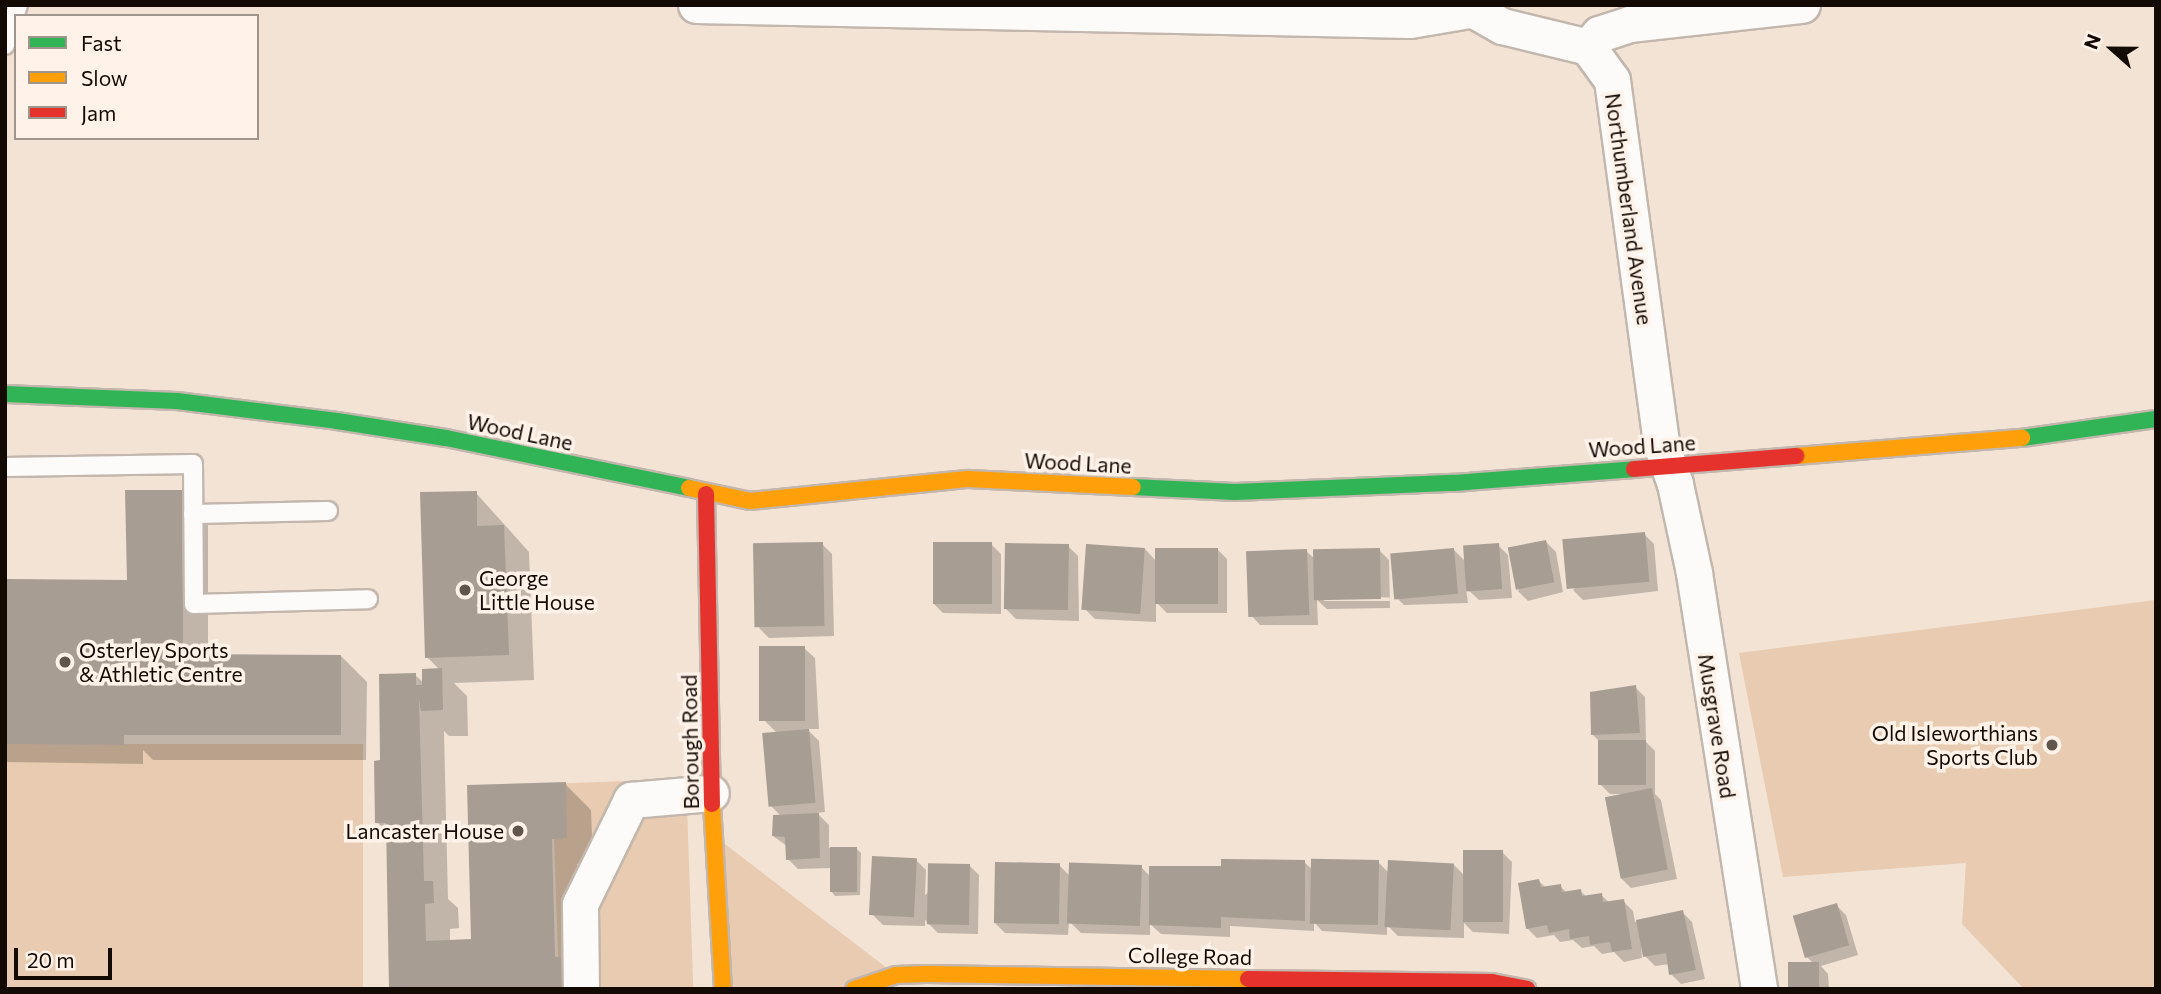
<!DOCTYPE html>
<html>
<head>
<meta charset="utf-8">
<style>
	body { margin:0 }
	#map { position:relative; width:2161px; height:994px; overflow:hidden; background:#f2e3d5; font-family:Commissioner,sans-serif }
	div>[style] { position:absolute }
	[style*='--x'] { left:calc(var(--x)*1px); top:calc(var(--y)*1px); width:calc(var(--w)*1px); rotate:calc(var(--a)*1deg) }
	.green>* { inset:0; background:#e8cbb0; transform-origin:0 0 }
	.shadow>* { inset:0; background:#0003 }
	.building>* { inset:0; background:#a89d92; transform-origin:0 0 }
	.roads { filter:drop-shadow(2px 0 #c3b7ad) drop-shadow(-2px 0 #c3b7ad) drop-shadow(0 2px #c3b7ad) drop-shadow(0 -2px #c3b7ad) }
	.lane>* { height:18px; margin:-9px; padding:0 9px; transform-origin:9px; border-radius:9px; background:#fdfbf9 }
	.street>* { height:35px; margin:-17.5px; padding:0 17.5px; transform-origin:17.5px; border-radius:17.5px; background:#fdfbf9 }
	.fast>* { height:16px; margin:-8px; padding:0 8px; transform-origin:8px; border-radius:8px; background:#30b455 }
	.slow>* { height:16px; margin:-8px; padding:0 8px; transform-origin:8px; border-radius:8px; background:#ff9f0a }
	.jam>* { height:16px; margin:-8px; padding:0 8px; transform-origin:8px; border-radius:8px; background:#e5322d }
	.dots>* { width:19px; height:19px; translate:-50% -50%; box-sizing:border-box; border:4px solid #fef2e9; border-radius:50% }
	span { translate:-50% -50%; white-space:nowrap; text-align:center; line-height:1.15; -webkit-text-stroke:7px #fef2e9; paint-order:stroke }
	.street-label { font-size:21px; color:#130a03 }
	.poi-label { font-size:21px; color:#130a03 }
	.left { translate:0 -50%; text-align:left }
	.right { translate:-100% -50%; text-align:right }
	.frame { position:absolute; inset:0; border:7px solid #130a03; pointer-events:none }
	.legend { position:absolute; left:14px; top:14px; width:245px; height:126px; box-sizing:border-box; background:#fef2e9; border:2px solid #a0958d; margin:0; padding:9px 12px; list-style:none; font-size:21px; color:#130a03 }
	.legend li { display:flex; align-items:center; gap:14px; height:35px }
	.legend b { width:35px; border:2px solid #a0958d }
	.north { position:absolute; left:2077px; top:14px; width:70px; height:70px; -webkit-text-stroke:5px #fef2e9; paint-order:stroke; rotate:291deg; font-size:19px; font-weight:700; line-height:28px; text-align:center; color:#130a03 }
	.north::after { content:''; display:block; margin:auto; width:24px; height:32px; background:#130a03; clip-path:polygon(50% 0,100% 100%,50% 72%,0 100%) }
	.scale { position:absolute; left:14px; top:948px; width:98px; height:32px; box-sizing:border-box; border:4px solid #130a03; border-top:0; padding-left:9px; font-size:21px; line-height:24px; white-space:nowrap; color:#130a03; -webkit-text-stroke:5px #fef2e9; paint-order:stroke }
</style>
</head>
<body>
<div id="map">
	<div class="green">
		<i style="clip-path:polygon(2156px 600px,2156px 989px,2024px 989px,1962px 924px,1966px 863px,1783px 877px,1739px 653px)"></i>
		<i style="left:5px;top:744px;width:358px;height:245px"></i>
		<i style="left:686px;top:779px;width:210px;height:134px;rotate:88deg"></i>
		<i style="clip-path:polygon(713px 835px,896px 975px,868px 989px,723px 989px)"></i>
	</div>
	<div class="shadow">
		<i style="clip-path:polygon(183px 492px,208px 518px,208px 656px,341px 656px,367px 682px,366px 760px,153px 760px,143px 750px,143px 764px,5px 762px,5px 580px,127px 582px)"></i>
		<i style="clip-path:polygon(476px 493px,529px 552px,534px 680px,454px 683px,467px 696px,468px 736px,449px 736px,444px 731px,448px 899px,458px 908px,459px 928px,450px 929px,450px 942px,473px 941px,565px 784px,591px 810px,593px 863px,577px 864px,580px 978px,587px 989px,391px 989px,388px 833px,377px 822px,382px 762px,415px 675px,424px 683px,440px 670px,427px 657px)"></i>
		<i style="clip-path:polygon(1644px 534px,1654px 544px,1658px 591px,1583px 600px,1573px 590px)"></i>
		<i style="clip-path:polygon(1546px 542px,1556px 552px,1563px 592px,1528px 601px,1518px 591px)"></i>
		<i style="clip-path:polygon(822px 544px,832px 554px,834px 636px,769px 638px,759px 628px)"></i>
		<i style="clip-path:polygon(991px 544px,1001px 554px,1001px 614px,943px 613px,933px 603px)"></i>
		<i style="clip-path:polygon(1498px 545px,1508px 555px,1512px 598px,1479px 600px,1466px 588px,1468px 603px,1404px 605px,1394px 595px,1454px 550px,1466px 562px)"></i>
		<i style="clip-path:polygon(1068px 546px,1078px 556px,1079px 621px,1016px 619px,1006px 609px)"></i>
		<i style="clip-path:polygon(1145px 549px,1156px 561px,1217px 549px,1227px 559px,1227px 613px,1167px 613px,1156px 602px,1156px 622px,1095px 619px,1085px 609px)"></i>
		<i style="clip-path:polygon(evenodd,1379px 550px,1389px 560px,1390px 608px,1327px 609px,1317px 600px,1318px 625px,1260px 625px,1250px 614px,1306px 551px,1315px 559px,1379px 550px,1390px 597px,1390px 601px,1324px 601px,1324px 598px,1390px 597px)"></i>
		<i style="clip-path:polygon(804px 648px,815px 658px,819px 729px,807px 729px,819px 741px,825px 812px,817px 813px,829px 825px,829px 848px,856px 848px,861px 853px,860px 895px,835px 896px,831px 891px,831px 868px,798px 869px,788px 859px,787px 846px,773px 836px,782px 817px,770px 805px,776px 732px,765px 721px)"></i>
		<i style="clip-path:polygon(1635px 687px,1645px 697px,1646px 742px,1655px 751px,1655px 794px,1661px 800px,1677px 879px,1631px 888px,1621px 878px,1622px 794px,1610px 794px,1600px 784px,1600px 742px,1593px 735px)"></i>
		<i style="clip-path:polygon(1502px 852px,1512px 862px,1509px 934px,1473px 932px,1464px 923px,1464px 938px,1398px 936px,1387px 925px,1387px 935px,1322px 931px,1314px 922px,1314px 931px,1230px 926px,1230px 937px,1161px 934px,1150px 924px,1150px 935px,1081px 933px,1069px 921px,1068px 935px,1005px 933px,995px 923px,1059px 865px,1071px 877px,1141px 867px,1151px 877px,1304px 862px,1313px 870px,1378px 862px,1389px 873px,1453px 864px,1464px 875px)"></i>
		<i style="clip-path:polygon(916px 860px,926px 870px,925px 895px,969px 865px,979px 875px,978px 934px,938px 933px,925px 920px,925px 926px,883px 925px,873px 915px)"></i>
		<i style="clip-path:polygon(1539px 881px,1546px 888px,1560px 886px,1567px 893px,1580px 891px,1587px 897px,1601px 895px,1610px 903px,1623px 901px,1633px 911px,1635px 922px,1682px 912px,1692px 922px,1705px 979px,1681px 984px,1671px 974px,1670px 964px,1655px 966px,1645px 956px,1640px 932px,1642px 958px,1624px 962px,1614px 952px,1602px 954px,1594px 946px,1582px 948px,1573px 940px,1560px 942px,1554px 935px,1537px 938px,1527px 928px)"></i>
		<i style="clip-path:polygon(1836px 905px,1846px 915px,1858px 955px,1821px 966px,1828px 974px,1829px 989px,1790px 989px,1814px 964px,1807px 957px)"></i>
	</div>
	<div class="building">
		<i style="clip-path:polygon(125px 490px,183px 490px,183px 654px,341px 655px,341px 735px,124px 735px,124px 745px,5px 744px,5px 579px,127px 580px)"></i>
		<i style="clip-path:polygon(477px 491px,477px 526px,504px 525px,509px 655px,425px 658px,420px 492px)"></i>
		<i style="left:1645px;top:532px;width:50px;height:83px;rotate:85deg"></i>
		<i style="left:1546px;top:540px;width:43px;height:39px;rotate:79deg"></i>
		<i style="left:823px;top:542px;width:84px;height:70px;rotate:89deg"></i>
		<i style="left:933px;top:542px;width:59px;height:62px"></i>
		<i style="left:1005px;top:543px;width:64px;height:66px;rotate:1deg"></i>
		<i style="left:1499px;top:543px;width:46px;height:36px;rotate:86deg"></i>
		<i style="left:1086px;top:544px;width:59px;height:66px;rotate:4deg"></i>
		<i style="left:1218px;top:548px;width:56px;height:63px;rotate:90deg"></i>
		<i style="left:1380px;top:548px;width:51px;height:67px;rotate:89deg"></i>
		<i style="left:1454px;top:548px;width:46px;height:64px;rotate:85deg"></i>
		<i style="left:1307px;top:549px;width:66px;height:61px;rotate:88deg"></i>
		<i style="left:759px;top:646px;width:46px;height:75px"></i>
		<i style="clip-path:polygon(442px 668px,443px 710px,421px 711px,419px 699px,424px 881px,433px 881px,434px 903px,425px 904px,426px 941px,471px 939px,467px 785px,566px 782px,567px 838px,552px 839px,555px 957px,561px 957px,562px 989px,389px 989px,386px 823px,375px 823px,374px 761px,380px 760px,379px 674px,416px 673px,416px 685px,422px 685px,422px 669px)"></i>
		<i style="clip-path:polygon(1636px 685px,1640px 733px,1591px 735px,1590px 692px)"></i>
		<i style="left:809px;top:729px;width:74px;height:47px;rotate:85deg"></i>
		<i style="left:1646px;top:740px;width:45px;height:48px;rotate:90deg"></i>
		<i style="left:1652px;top:788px;width:83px;height:48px;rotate:79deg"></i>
		<i style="clip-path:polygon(819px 813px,820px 858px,786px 860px,785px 837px,772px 836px,773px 815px)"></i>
		<i style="left:830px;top:847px;width:27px;height:45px"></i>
		<i style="left:1463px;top:850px;width:40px;height:72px"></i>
		<i style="left:872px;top:856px;width:45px;height:59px;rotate:3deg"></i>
		<i style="clip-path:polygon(1221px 859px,1305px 860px,1305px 921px,1221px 917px,1221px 928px,1149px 925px,1149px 866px,1221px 866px)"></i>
		<i style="left:1379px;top:860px;width:65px;height:68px;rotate:91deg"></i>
		<i style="left:1388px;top:860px;width:66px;height:67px;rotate:3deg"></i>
		<i style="left:995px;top:862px;width:65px;height:61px;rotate:1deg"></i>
		<i style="left:970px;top:864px;width:61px;height:42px;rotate:91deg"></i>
		<i style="left:1142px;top:865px;width:61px;height:73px;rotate:92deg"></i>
		<i style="clip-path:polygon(1539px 879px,1541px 887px,1561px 884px,1562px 892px,1581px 889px,1582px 896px,1602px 893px,1603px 902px,1624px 899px,1632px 949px,1612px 952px,1610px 942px,1590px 945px,1589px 936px,1570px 939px,1569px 929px,1549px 933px,1547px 925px,1526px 929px,1518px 883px)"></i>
		<i style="left:1837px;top:903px;width:44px;height:46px;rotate:74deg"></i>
		<i style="clip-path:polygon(1683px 910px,1696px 970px,1669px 975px,1666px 953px,1643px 957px,1636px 920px)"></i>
		<i style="left:1819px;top:962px;width:27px;height:31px;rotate:90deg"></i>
	</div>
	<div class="roads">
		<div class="lane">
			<i style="--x:5;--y:45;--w:42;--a:-72"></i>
			<i style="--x:5;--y:467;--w:188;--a:-0.9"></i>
			<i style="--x:193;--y:464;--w:140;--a:89.6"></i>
			<i style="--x:194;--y:604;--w:174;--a:-1.6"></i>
			<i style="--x:193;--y:514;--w:135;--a:-1.3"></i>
		</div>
		<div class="street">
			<i style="--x:696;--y:5;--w:714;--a:1.2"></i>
			<i style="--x:1410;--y:20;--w:60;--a:-9.6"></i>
			<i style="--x:1465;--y:5;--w:43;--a:29.6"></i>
			<i style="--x:1502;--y:26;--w:89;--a:13.7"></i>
			<i style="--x:1588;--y:47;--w:41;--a:54"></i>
			<i style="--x:1612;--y:80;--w:367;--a:82.3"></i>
			<i style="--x:1661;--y:444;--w:42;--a:70.7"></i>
			<i style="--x:1675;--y:484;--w:91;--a:77.9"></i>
			<i style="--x:1694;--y:573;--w:421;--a:81.1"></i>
			<i style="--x:1588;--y:47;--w:17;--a:-50"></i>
			<i style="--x:1599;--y:34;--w:32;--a:-18"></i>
			<i style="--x:1629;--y:24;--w:174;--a:-6.3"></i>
			<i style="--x:581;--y:989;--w:85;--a:-90.7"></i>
			<i style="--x:580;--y:904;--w:116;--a:-63.9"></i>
			<i style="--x:631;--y:800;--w:80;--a:-5"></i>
		</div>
		<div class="fast">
			<i style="--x:5;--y:394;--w:172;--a:2.3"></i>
			<i style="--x:177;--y:401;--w:161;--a:7.1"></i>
			<i style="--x:337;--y:421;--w:110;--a:8.9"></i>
			<i style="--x:446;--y:438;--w:248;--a:11.6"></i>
			<i style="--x:2022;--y:438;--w:135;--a:-8.1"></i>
			<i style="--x:1133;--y:487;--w:102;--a:2.8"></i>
			<i style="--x:1235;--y:492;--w:219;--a:-2.4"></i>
			<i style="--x:1454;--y:483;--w:181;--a:-4.4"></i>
		</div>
		<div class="slow">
			<i style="--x:1796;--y:456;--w:227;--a:-4.6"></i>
			<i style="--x:689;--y:488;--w:62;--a:12"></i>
			<i style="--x:750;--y:501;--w:219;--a:-5.8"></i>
			<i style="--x:968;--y:479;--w:165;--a:2.8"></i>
			<i style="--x:712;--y:804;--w:185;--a:86.6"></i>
			<i style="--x:854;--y:989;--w:44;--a:-18.4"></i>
			<i style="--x:896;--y:975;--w:30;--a:-2"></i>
			<i style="--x:926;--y:974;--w:322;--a:0.9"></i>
		</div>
		<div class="jam">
			<i style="--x:1634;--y:469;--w:163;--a:-4.6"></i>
			<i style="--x:706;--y:494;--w:310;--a:88.9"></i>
			<i style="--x:1248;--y:979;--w:244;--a:0.7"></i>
			<i style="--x:1492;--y:982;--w:36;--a:11"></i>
		</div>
	</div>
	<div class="dots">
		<i style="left:465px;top:590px;background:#61564c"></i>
		<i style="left:65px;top:662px;background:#61564c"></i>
		<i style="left:2052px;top:745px;background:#61564c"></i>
		<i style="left:518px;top:831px;background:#61564c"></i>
	</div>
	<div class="street-label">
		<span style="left:1629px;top:209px;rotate:82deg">Northumberland Avenue</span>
		<span style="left:520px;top:432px;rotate:12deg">Wood Lane</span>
		<span style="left:1642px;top:446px;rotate:-4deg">Wood Lane</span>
		<span style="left:1078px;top:463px;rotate:3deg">Wood Lane</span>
		<span style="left:1717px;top:726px;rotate:81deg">Musgrave Road</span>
		<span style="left:690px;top:742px;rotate:-91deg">Borough Road</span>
		<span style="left:1190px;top:956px;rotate:1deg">College Road</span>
	</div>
	<div class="poi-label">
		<span class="left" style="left:479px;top:590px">George<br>Little House</span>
		<span class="left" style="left:79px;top:662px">Osterley Sports<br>&amp; Athletic Centre</span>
		<span class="right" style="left:2038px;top:745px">Old Isleworthians<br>Sports Club</span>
		<span class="right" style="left:504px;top:831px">Lancaster House</span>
	</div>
	<div class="frame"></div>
	<ul class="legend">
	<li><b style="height:9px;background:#30b455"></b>Fast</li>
	<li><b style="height:9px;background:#ff9f0a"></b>Slow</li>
	<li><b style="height:9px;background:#e5322d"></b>Jam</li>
	</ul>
	<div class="north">N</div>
	<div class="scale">20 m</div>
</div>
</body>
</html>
